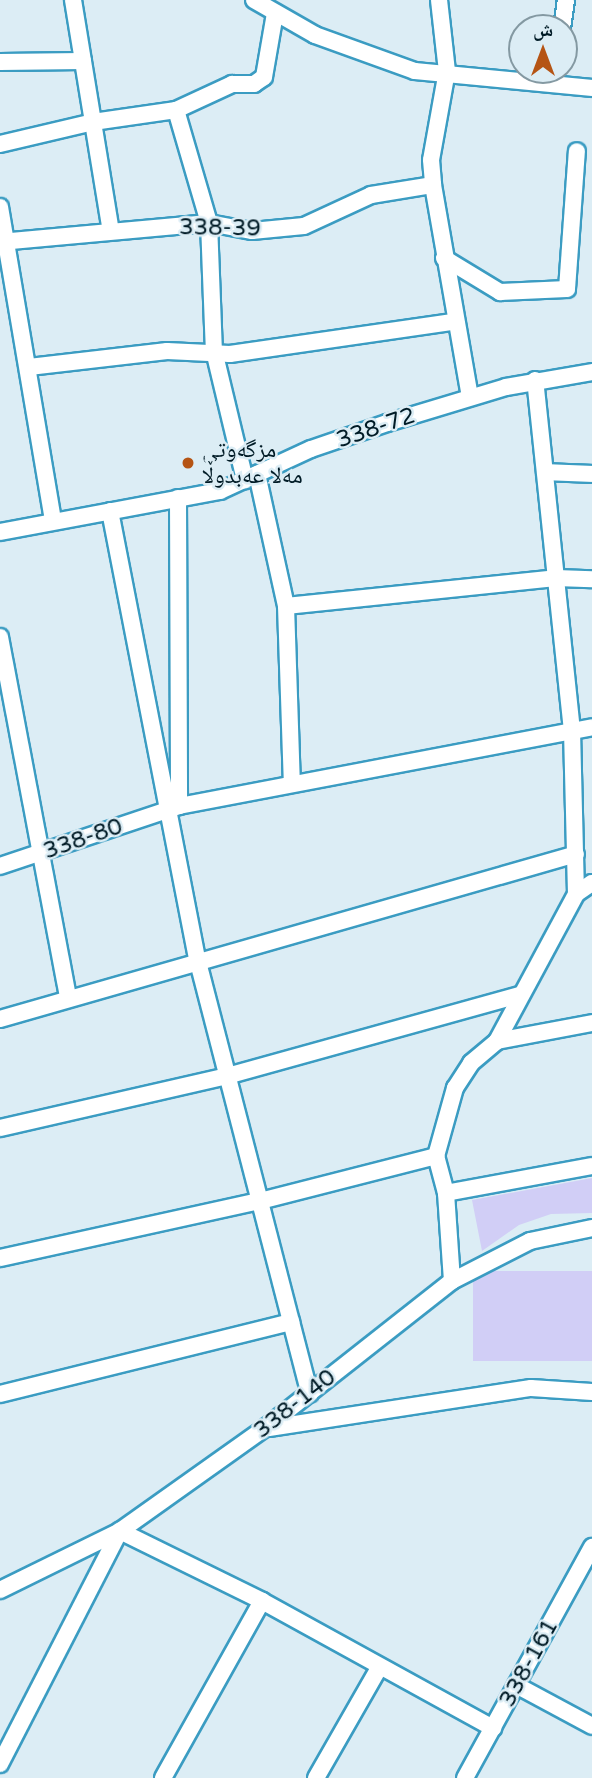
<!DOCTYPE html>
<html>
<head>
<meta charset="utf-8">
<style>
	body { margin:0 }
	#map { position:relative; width:592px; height:1778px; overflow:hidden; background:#dcedf5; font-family:"Varela Round","Noto Naskh Arabic",sans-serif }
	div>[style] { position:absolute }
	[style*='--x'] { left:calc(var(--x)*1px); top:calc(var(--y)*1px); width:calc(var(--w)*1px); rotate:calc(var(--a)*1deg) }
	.green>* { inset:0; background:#d1cef6; transform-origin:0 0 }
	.roads { filter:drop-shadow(2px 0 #3b9cc2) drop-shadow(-2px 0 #3b9cc2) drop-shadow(0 2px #3b9cc2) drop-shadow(0 -2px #3b9cc2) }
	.street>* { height:16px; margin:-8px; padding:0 8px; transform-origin:8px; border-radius:8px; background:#fff }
	.dots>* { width:19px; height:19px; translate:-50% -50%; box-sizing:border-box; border:4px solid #dcedf5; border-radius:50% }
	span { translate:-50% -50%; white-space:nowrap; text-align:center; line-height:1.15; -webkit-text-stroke:5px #dcedf5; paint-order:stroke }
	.street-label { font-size:23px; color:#001b26 }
	.poi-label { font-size:23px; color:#001b26 }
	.left { translate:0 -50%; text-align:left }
	.north { position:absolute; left:508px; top:14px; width:70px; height:70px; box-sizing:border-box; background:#dcedf5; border:2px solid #8499a2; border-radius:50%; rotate:0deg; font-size:19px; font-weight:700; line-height:28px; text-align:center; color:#001b26 }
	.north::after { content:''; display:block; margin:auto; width:24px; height:32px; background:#b55414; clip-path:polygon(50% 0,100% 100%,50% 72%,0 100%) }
</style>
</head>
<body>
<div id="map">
	<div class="green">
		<i style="clip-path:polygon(592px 1178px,592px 1213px,551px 1214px,519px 1225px,482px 1251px,472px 1200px)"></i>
		<i style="left:592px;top:1271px;width:90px;height:119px;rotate:90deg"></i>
	</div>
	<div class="roads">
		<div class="street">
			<i style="--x:73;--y:0;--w:234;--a:80.7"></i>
			<i style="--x:254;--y:0;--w:70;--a:29.8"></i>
			<i style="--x:315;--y:35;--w:106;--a:19.8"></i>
			<i style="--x:415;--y:71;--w:178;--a:5.5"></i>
			<i style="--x:439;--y:0;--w:71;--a:83.6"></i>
			<i style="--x:447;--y:71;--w:90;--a:100.2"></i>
			<i style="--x:431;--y:160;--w:25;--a:85"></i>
			<i style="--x:433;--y:185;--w:215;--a:80.1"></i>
			<i style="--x:562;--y:28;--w:28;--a:-82"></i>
			<i style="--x:0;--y:62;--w:83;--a:-0.7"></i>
			<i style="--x:176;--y:110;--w:118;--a:73.7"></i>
			<i style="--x:209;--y:223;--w:128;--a:87.8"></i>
			<i style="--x:214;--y:351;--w:133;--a:76.5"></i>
			<i style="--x:0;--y:144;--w:96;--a:-13.3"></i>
			<i style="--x:93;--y:122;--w:84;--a:-8.2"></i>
			<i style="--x:176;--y:110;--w:62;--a:-24.9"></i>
			<i style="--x:232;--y:84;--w:22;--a:0"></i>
			<i style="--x:254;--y:84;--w:12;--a:-35"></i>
			<i style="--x:264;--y:77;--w:65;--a:-80.2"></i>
			<i style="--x:0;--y:207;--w:318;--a:80.4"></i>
			<i style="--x:0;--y:242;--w:210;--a:-5.2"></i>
			<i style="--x:209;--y:223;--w:44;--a:10.5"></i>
			<i style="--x:252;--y:231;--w:52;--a:-5.5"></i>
			<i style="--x:304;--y:226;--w:74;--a:-24.8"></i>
			<i style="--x:371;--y:195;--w:63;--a:-9.2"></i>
			<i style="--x:444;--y:258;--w:66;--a:31.3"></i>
			<i style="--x:500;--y:292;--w:67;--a:-2.6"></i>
			<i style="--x:567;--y:289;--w:138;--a:-85.9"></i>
			<i style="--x:29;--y:367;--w:139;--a:-6.6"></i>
			<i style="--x:167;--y:351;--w:63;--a:2.7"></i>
			<i style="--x:230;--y:354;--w:225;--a:-8.2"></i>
			<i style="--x:545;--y:472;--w:47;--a:2.4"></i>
			<i style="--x:257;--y:474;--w:135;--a:77.6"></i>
			<i style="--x:286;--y:606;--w:178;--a:88.1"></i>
			<i style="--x:178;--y:498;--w:308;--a:89.8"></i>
			<i style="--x:110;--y:511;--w:460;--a:79"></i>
			<i style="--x:198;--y:962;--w:446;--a:75.5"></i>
			<i style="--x:0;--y:532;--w:224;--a:-10.6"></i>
			<i style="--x:220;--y:491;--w:100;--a:-24.8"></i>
			<i style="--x:311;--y:449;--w:80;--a:-18.9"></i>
			<i style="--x:387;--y:423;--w:124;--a:-16.8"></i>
			<i style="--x:506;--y:387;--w:87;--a:-9.9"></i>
			<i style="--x:286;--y:606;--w:271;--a:-5.9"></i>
			<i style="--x:556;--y:578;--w:36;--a:2"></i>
			<i style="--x:0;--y:637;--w:367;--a:79.3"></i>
			<i style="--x:0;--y:866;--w:189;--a:-18.5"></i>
			<i style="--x:179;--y:806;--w:420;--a:-10.8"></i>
			<i style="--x:576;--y:894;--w:19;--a:-35"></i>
			<i style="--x:0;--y:1019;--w:599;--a:-15.98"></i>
			<i style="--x:497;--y:1041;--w:97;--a:-10.7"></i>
			<i style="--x:0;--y:1128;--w:233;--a:-12.9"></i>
			<i style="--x:227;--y:1076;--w:304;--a:-15.5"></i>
			<i style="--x:446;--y:1193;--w:148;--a:-10.5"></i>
			<i style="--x:0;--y:1258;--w:266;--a:-12.4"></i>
			<i style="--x:260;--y:1201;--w:182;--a:-14.3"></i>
			<i style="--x:452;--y:1281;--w:88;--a:-93.9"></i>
			<i style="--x:446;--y:1193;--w:38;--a:-105"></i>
			<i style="--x:436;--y:1156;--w:71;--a:-74.4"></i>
			<i style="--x:455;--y:1088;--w:30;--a:-57"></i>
			<i style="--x:471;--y:1063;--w:34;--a:-40"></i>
			<i style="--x:497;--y:1041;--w:167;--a:-61.7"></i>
			<i style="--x:576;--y:894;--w:163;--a:-91.4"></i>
			<i style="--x:572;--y:731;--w:353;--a:-96"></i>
			<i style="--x:0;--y:1394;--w:300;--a:-13.9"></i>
			<i style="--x:269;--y:1428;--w:265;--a:-8.7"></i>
			<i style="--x:531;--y:1388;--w:61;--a:3.8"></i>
			<i style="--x:0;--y:1590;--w:134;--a:-26.2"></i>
			<i style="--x:120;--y:1531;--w:178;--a:-35.4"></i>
			<i style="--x:265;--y:1428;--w:238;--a:-38.2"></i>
			<i style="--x:452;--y:1281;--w:88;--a:-27.1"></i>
			<i style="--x:530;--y:1241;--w:63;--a:-11.8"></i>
			<i style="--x:516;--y:1685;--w:86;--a:28.3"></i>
			<i style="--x:0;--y:1764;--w:262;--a:-62.8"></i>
			<i style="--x:120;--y:1531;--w:158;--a:26.2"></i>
			<i style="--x:262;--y:1601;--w:264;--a:28.8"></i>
			<i style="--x:163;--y:1778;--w:203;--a:-60.8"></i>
			<i style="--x:316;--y:1778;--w:127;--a:-60.2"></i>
			<i style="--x:465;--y:1778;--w:264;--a:-61.2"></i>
		</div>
	</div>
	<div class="dots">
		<i style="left:188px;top:463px;background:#b55414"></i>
	</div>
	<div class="street-label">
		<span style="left:220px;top:228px;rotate:1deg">338-39</span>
		<span style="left:376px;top:428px;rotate:-19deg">338-72</span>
		<span style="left:83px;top:839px;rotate:-19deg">338-80</span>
		<span style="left:295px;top:1404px;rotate:-38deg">338-140</span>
		<span style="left:529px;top:1663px;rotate:-61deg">338-161</span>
	</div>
	<div class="poi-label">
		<span class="left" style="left:202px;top:463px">مزگەوتی<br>مەلا عەبدوڵا</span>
	</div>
	<div class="north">ش</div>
</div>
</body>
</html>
